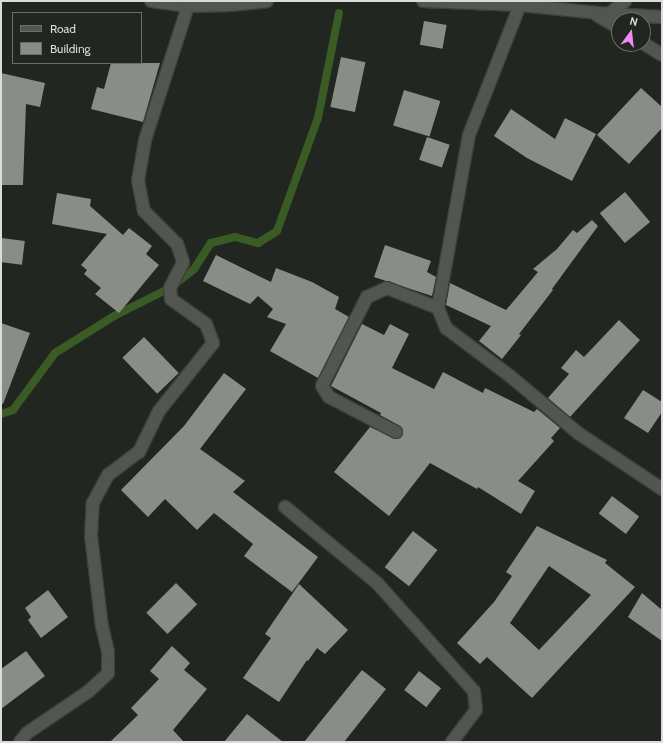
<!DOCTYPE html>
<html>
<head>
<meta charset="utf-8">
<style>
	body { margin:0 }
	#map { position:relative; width:663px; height:743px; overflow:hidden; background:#222621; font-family:Cabin,sans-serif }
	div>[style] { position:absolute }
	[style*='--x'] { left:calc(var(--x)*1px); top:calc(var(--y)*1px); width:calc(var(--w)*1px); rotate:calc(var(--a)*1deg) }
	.stream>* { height:8px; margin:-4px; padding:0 4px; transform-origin:4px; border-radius:4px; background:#3a5b24 }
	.building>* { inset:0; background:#898d87; transform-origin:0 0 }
	.roads { filter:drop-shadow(1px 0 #3d403b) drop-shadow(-1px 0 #3d403b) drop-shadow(0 1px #3d403b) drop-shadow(0 -1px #3d403b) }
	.minor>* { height:12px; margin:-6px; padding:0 6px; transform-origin:6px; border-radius:6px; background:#525650 }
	span { translate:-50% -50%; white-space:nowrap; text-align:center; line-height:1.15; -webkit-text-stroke:4px #222621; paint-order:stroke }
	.frame { position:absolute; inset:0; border:2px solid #d9dcd8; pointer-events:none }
	.legend { position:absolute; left:12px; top:12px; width:130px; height:52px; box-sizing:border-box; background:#222621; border:1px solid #6b6f6a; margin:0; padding:5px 7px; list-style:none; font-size:12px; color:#d9dcd8 }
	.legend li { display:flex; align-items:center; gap:8px; height:20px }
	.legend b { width:20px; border:1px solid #6b6f6a }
	.north { position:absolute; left:611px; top:12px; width:40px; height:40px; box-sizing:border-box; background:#222621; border:1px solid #6b6f6a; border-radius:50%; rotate:15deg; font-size:11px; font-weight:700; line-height:16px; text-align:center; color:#d9dcd8 }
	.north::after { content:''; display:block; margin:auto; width:14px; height:18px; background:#f28af3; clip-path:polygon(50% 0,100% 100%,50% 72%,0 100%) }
</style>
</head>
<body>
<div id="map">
	<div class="stream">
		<i style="--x:1;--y:414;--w:13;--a:-18"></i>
		<i style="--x:13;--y:410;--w:71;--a:-53.6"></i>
		<i style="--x:55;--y:353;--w:70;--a:-32.1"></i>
		<i style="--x:114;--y:316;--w:63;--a:-26.6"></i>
		<i style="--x:170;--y:288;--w:31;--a:-38"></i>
		<i style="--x:194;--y:269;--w:31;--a:-57"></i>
		<i style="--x:211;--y:243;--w:25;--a:-14"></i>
		<i style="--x:235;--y:237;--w:24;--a:15"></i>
		<i style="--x:258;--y:243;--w:22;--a:-32"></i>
		<i style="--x:277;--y:231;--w:120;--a:-70.1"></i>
		<i style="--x:318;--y:118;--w:107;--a:-78.7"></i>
	</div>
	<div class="building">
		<i style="left:424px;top:21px;width:23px;height:24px;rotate:10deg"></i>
		<i style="left:341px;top:57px;width:25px;height:51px;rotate:12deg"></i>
		<i style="clip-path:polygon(111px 63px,160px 63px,143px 122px,91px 109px,97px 87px,104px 89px)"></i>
		<i style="clip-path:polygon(1px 73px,45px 83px,40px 107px,26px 104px,23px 185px,1px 185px)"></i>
		<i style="clip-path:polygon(641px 88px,662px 107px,662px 128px,629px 164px,597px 135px)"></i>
		<i style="left:404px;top:90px;width:38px;height:37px;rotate:17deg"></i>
		<i style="clip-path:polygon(511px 109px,555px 139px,565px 118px,596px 134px,572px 181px,527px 158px,494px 136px)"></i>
		<i style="left:427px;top:137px;width:24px;height:24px;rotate:19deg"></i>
		<i style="left:625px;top:192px;width:39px;height:33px;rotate:50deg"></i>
		<i style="clip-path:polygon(57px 193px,91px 199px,90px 206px,123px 235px,129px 228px,152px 246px,146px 254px,159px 265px,119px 313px,95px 294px,101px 288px,84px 274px,87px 270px,81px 265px,107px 234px,52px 224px)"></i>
		<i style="clip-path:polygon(592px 220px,598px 226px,552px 289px,553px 290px,519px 334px,521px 335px,502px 359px,479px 341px,491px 326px,446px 305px,450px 283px,506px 310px,538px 272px,533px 269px,557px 249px,573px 230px,577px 233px)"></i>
		<i style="left:1px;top:238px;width:24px;height:24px;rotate:7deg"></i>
		<i style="clip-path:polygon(385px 245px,431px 261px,427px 272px,436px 277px,432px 296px,374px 277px)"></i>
		<i style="clip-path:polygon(216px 255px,271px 282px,276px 268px,312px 282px,339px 297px,335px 309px,349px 317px,318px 378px,270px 351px,286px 324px,267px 317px,273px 309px,258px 296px,250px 304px,203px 281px)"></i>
		<i style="clip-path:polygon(619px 320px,640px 340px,570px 417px,548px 398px,569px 374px,561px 368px,576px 350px,584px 357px)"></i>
		<i style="clip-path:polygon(1px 323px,30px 333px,3px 404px,1px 403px)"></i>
		<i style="clip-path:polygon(362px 324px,384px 335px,390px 324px,409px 334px,392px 368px,434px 389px,443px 372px,483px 393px,485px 388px,534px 412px,537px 409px,560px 428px,551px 438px,554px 441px,518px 481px,535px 491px,521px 514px,478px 487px,477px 489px,430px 463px,389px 516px,334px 472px,370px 427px,396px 439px,400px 438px,403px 432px,400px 426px,380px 415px,381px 413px,331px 386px)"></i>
		<i style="left:144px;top:337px;width:50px;height:30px;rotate:46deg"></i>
		<i style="clip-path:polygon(224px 373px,246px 389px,200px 449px,245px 481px,233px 492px,318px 557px,292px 592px,244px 556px,253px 544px,214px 513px,197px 530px,165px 499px,148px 517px,121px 490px,184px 426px)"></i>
		<i style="clip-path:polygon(643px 390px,662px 402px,662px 412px,648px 433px,624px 418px)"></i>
		<i style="left:612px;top:496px;width:34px;height:22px;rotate:37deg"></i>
		<i style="clip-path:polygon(evenodd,537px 526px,607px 560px,605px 563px,635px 587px,532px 698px,487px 657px,480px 664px,457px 643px,494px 602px,512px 576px,506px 572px,537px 526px,549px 566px,591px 595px,539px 650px,510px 623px,549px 566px)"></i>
		<i style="left:413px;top:531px;width:31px;height:46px;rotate:38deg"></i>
		<i style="left:176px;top:583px;width:30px;height:42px;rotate:45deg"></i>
		<i style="clip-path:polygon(299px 584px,348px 630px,325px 654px,317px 648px,308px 661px,307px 660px,279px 702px,243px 678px,271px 638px,265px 634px)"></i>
		<i style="clip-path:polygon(48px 590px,68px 617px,41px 638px,28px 620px,31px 617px,25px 608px)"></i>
		<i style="clip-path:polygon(642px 593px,662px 610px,662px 641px,628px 617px)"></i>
		<i style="clip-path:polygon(172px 646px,190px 663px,184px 670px,207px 689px,173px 730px,184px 742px,110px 742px,138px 715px,131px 708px,159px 679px,150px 671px)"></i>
		<i style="clip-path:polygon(26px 651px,45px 676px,1px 709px,1px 669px)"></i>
		<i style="clip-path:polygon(362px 670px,386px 689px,344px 742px,304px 742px)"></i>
		<i style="left:419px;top:671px;width:28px;height:24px;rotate:38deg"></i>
		<i style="clip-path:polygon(247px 714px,283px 742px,224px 742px)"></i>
	</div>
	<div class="roads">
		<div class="minor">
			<i style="--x:151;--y:1;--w:37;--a:8"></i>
			<i style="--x:188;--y:6;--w:43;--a:-1.3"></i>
			<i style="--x:231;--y:5;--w:36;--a:-6"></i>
			<i style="--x:423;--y:1;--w:97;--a:2.4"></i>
			<i style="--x:520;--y:5;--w:89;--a:5.8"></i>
			<i style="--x:609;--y:14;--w:53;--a:3.2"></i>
			<i style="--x:520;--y:5;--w:140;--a:111.4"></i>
			<i style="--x:469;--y:135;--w:176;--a:100.2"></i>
			<i style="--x:438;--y:308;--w:22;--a:68"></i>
			<i style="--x:446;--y:328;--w:80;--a:36.9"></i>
			<i style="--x:510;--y:376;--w:89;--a:40"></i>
			<i style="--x:578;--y:433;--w:101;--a:33.7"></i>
			<i style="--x:609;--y:14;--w:21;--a:-39"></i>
			<i style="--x:597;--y:15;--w:26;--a:31"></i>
			<i style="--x:643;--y:43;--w:22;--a:32"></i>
			<i style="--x:396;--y:432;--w:76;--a:-152.4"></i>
			<i style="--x:329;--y:397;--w:13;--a:-122"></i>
			<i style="--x:322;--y:386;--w:100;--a:-63.2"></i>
			<i style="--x:367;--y:297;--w:22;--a:-24"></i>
			<i style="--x:387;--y:288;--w:55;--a:21.4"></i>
			<i style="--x:285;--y:507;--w:119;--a:39.6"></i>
			<i style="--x:377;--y:583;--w:145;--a:48.1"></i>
			<i style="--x:474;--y:691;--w:19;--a:84"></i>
			<i style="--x:476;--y:710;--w:40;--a:127"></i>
			<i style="--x:20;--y:742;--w:11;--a:-52"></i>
			<i style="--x:27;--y:733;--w:75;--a:-34.1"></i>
			<i style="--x:89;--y:691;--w:26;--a:-43"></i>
			<i style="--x:108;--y:673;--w:21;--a:-90"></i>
			<i style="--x:108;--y:652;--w:26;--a:-103"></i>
			<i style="--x:102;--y:627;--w:92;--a:-96.9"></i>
			<i style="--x:91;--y:536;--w:33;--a:-87"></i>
			<i style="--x:93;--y:503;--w:32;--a:-62"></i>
			<i style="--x:108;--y:475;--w:39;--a:-37"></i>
			<i style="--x:139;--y:452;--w:46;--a:-64"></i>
			<i style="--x:159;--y:411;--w:87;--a:-51.5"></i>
			<i style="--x:213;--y:343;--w:20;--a:-110"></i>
			<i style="--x:206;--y:324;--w:43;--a:-144.5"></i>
			<i style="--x:171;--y:299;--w:11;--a:-95"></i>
			<i style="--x:170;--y:288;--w:29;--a:-63"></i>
			<i style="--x:183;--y:262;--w:19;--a:-108"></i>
			<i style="--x:177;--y:244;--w:47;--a:-135"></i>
			<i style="--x:144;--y:211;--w:31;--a:-101"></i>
			<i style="--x:138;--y:181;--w:42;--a:-80.3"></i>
			<i style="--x:145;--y:140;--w:141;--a:-72.2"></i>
		</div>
	</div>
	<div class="frame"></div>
	<ul class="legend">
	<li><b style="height:5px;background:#525650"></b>Road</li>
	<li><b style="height:11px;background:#898d87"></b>Building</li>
	</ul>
	<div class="north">N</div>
</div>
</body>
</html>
